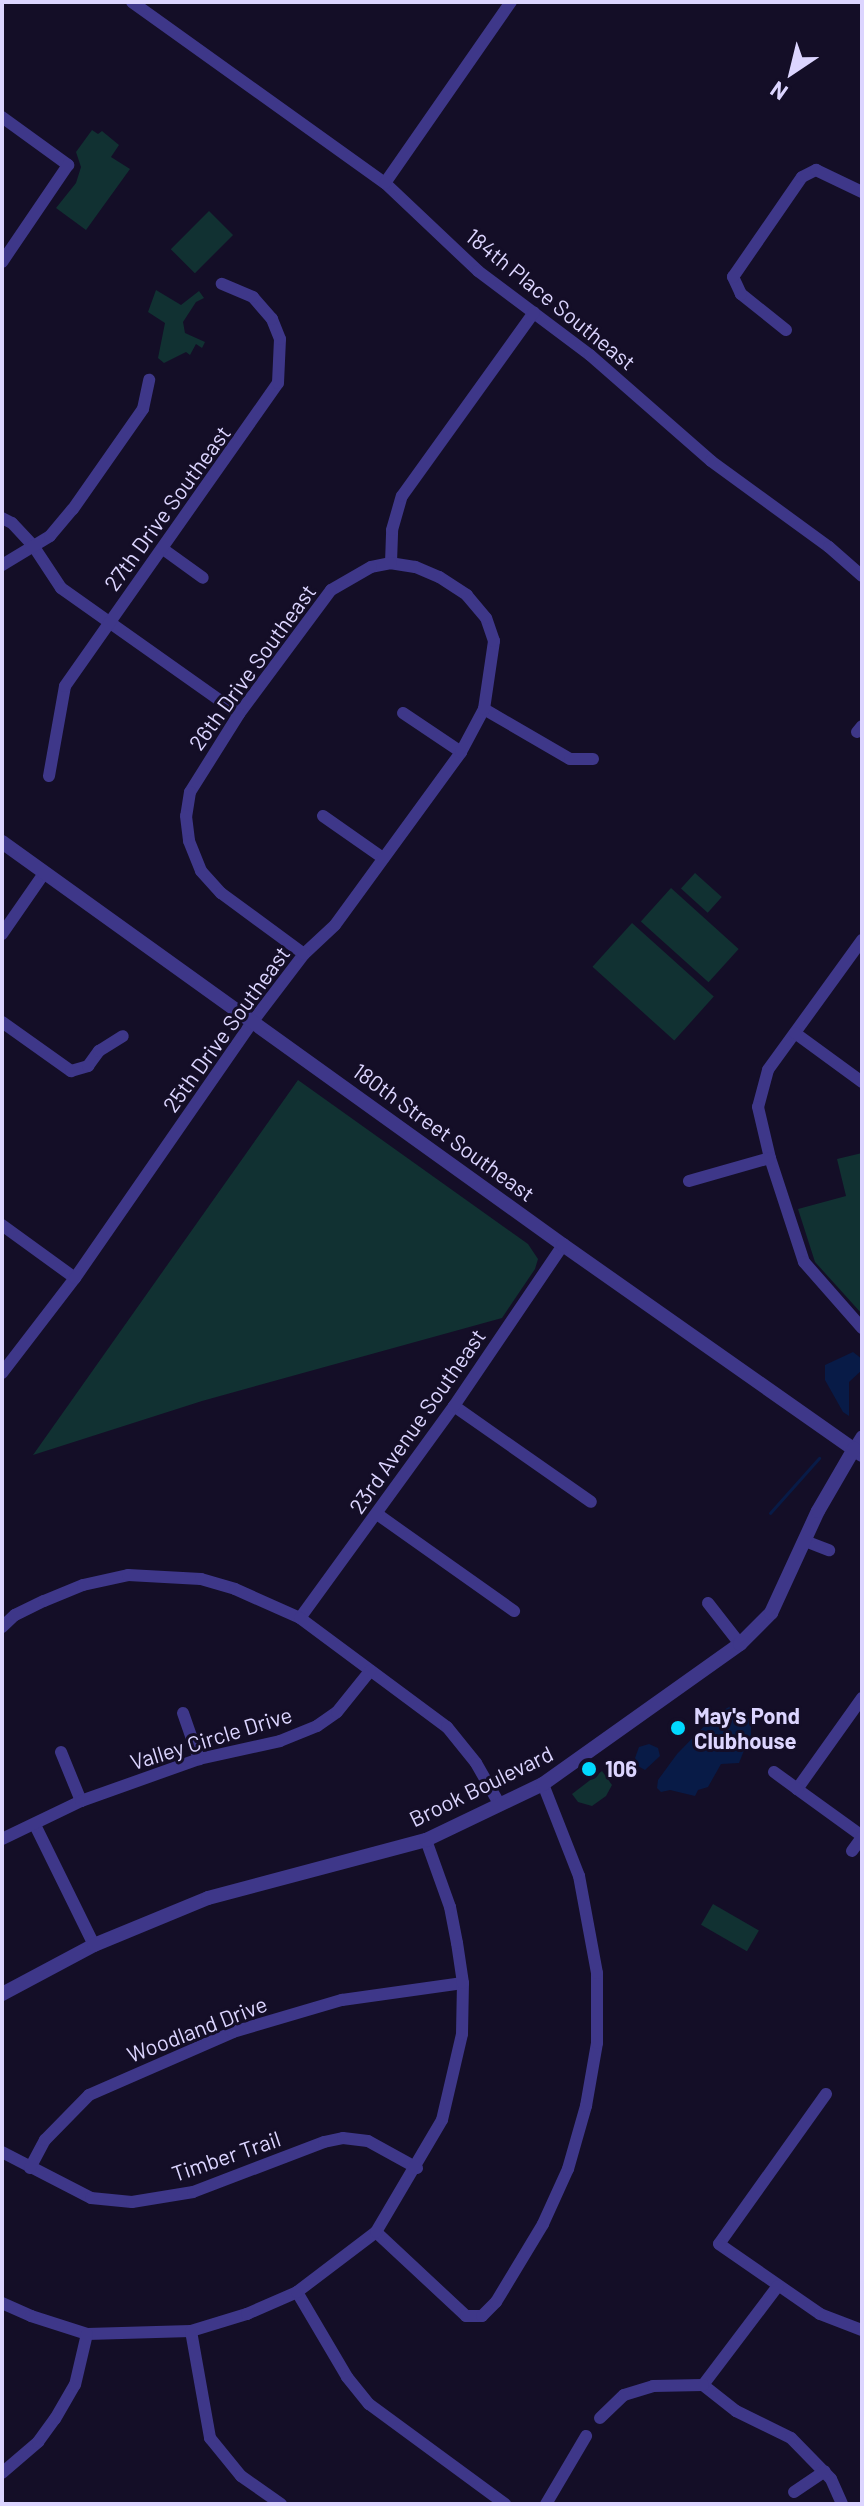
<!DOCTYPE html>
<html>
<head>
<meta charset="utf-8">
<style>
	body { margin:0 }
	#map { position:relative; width:864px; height:2506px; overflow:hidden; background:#140e27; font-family:Barlow,sans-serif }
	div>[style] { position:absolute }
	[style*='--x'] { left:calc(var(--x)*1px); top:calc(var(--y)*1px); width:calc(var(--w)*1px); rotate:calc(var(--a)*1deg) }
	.green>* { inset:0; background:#113132; transform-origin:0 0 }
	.water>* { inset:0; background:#081b47 }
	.stream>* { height:3px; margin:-1.5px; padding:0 1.5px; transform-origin:1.5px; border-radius:1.5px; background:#081b47 }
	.minor>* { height:12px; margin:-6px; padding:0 6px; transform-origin:6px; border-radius:6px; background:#3e3789 }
	.tertiary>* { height:14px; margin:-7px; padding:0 7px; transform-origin:7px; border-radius:7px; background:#3e3789 }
	.dots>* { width:22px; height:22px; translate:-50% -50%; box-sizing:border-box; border:4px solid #140e27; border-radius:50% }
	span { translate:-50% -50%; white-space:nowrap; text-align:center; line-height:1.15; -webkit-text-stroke:6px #140e27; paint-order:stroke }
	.street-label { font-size:22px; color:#dcd5ff }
	.poi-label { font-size:22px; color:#dcd5ff; font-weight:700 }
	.left { translate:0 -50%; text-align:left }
	.frame { position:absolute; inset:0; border:4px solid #dcd5ff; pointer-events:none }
	.north { position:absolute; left:752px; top:32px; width:80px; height:80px; -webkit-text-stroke:6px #140e27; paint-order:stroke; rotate:215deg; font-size:22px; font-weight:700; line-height:32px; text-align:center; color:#dcd5ff }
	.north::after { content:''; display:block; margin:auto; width:28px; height:36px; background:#dcd5ff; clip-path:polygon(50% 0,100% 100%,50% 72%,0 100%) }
</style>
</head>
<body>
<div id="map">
	<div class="green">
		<i style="clip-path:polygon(92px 130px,98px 134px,102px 131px,119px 145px,111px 157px,130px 169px,86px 230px,56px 208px,76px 183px,81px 167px,76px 152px)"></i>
		<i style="left:209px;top:211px;width:34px;height:54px;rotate:45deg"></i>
		<i style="clip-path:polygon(156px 290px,181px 305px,199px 291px,204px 298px,196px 302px,183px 322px,185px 333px,205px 342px,202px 348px,196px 344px,190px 355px,186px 352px,164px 363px,158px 358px,165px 323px,148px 312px)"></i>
		<i style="left:695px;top:873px;width:36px;height:21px;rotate:42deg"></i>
		<i style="left:671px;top:888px;width:91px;height:45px;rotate:42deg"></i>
		<i style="left:632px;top:923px;width:110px;height:59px;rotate:42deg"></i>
		<i style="clip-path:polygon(298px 1080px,528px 1244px,538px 1259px,535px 1269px,502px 1318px,202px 1401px,33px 1455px)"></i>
		<i style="clip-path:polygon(862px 1153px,862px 1314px,815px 1262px,798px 1209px,846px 1196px,837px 1159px)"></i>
		<i style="clip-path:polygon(602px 1771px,612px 1785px,606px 1796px,592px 1806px,578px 1802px,572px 1794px)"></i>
		<i style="left:713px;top:1904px;width:53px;height:24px;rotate:30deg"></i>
	</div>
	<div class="water">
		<i style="clip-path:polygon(853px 1352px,862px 1359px,862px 1370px,849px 1382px,849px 1416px,843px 1412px,825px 1380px,825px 1365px)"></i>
		<i style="clip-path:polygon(731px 1706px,751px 1720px,751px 1737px,766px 1737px,770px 1741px,767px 1747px,745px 1748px,739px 1763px,721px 1764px,708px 1787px,698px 1790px,695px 1796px,670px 1790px,661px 1792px,657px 1788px,658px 1780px,677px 1754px,716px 1714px)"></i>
		<i style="clip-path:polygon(649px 1744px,658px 1748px,660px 1756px,645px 1770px,638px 1766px,635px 1758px,639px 1747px)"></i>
	</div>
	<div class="stream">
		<i style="--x:770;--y:1513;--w:74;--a:-48.3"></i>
	</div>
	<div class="minor">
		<i style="--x:132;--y:2;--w:311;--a:35.6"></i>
		<i style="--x:385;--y:183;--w:128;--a:43.4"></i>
		<i style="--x:478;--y:271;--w:140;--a:36.9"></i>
		<i style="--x:590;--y:355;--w:161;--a:41.2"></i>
		<i style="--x:711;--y:461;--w:146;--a:36.1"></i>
		<i style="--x:829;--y:547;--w:44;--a:41.3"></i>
		<i style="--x:2;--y:117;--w:82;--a:36"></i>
		<i style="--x:68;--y:165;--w:117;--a:124.2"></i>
		<i style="--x:385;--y:183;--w:221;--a:-55.2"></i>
		<i style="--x:786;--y:330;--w:58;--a:-141.3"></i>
		<i style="--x:741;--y:294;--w:19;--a:-115"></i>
		<i style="--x:733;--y:277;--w:121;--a:-55.4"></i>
		<i style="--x:802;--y:177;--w:16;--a:-27"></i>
		<i style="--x:816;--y:170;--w:51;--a:25.6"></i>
		<i style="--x:2;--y:518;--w:11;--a:27"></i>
		<i style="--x:12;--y:523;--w:33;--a:47"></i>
		<i style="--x:34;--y:547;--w:49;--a:56.6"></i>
		<i style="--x:61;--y:588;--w:218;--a:35.3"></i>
		<i style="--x:163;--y:549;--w:49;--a:35.9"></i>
		<i style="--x:391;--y:563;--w:33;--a:-88"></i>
		<i style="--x:392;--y:530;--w:35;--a:-74"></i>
		<i style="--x:402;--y:496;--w:226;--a:-54.3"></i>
		<i style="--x:2;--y:565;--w:56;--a:-31.1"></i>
		<i style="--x:50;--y:536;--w:35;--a:-50"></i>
		<i style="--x:73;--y:509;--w:122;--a:-55"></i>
		<i style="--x:143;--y:409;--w:30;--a:-78"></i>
		<i style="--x:484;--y:709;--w:99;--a:30.2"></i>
		<i style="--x:570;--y:759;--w:23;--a:0"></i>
		<i style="--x:403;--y:713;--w:70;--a:33.9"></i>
		<i style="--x:857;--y:732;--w:8;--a:-50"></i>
		<i style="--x:49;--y:776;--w:91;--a:-79.9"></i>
		<i style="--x:65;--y:686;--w:370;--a:-54.9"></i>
		<i style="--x:278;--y:383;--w:44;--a:-87.4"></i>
		<i style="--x:280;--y:339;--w:22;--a:-112"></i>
		<i style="--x:272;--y:319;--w:29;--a:-131"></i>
		<i style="--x:253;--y:297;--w:34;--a:-157"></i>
		<i style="--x:323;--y:816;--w:73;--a:35"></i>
		<i style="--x:2;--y:934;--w:75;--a:-55.3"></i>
		<i style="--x:862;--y:940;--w:160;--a:125.9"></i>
		<i style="--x:768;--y:1070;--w:38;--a:105"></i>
		<i style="--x:758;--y:1107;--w:52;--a:76.8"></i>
		<i style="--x:770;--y:1158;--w:109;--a:71.9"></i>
		<i style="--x:804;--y:1262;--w:88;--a:48.7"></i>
		<i style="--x:2;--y:1022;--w:85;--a:35.4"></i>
		<i style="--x:71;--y:1071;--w:18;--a:-16"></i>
		<i style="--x:88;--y:1066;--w:19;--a:-54"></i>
		<i style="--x:99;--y:1051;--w:28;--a:-32"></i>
		<i style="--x:795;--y:1033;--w:83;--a:36.2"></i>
		<i style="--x:689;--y:1181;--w:84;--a:-15.9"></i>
		<i style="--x:2;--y:1225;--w:90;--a:36"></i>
		<i style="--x:2;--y:1373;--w:120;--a:-52.5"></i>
		<i style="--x:75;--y:1278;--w:313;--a:-55.3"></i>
		<i style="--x:253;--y:1021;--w:84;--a:-52.7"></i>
		<i style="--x:304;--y:954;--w:42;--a:-43.1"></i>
		<i style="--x:335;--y:925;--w:214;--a:-53.9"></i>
		<i style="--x:461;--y:752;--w:49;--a:-61.9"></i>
		<i style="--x:484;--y:709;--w:69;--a:-81.6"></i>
		<i style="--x:494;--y:641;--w:24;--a:-109"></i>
		<i style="--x:486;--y:618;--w:30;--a:-130"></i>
		<i style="--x:467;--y:595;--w:33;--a:-147"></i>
		<i style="--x:439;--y:577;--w:26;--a:-157"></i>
		<i style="--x:415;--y:567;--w:24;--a:-171"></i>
		<i style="--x:391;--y:563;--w:20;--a:169"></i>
		<i style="--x:371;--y:567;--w:46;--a:150.1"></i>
		<i style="--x:331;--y:590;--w:154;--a:126.6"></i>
		<i style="--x:239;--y:714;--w:92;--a:122.1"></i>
		<i style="--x:190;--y:792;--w:24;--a:99"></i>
		<i style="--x:186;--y:816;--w:25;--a:83"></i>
		<i style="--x:189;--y:841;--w:32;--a:68"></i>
		<i style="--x:201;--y:871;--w:30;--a:48"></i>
		<i style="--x:221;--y:893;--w:103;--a:36.3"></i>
		<i style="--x:454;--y:1406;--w:167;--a:35"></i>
		<i style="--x:854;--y:1449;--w:15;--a:-58"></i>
		<i style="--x:377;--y:1514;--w:168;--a:35.3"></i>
		<i style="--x:805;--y:1541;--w:26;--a:21"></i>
		<i style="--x:708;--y:1603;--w:52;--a:52"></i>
		<i style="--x:300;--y:1618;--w:262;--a:-54"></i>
		<i style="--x:454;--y:1406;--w:194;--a:-55.9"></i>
		<i style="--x:2;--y:1627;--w:18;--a:-43"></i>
		<i style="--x:15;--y:1615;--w:32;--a:-26"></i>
		<i style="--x:44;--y:1601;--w:42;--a:-22.3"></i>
		<i style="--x:83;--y:1585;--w:46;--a:-12.5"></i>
		<i style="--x:128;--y:1575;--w:73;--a:3.1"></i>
		<i style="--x:201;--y:1579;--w:35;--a:16"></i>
		<i style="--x:235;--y:1589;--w:71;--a:24"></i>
		<i style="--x:300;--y:1618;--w:183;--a:36.6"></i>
		<i style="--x:447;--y:1727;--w:46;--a:51.1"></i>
		<i style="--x:476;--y:1763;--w:48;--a:60.3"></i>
		<i style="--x:862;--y:1698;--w:112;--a:125.5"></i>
		<i style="--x:797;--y:1789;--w:80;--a:35.9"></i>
		<i style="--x:183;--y:1713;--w:49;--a:70.8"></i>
		<i style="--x:61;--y:1752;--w:53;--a:67.8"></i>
		<i style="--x:774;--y:1772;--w:29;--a:36"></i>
		<i style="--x:35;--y:1825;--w:134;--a:63.8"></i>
		<i style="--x:2;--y:1839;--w:88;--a:-25.7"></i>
		<i style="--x:81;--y:1801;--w:125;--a:-19.6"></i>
		<i style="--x:199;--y:1759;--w:83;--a:-12.5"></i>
		<i style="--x:280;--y:1741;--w:40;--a:-22"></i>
		<i style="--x:317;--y:1726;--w:24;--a:-35"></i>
		<i style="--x:337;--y:1712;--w:53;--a:-51.2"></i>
		<i style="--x:852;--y:1851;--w:17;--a:-54"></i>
		<i style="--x:826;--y:2094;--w:184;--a:125.5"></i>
		<i style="--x:719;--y:2244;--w:123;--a:34.7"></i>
		<i style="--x:820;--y:2314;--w:45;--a:20.9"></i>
		<i style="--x:2;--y:2152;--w:100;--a:27.3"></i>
		<i style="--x:91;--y:2198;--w:41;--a:5.6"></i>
		<i style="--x:132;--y:2202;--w:62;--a:-9.3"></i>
		<i style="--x:193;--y:2192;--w:140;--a:-20.9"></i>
		<i style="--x:324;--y:2142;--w:19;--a:-12"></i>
		<i style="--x:343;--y:2138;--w:25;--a:7"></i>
		<i style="--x:368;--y:2141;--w:56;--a:28.9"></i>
		<i style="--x:30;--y:2168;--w:32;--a:-62"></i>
		<i style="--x:45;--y:2140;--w:63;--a:-45.6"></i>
		<i style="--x:89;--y:2095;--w:157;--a:-23.6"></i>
		<i style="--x:233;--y:2032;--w:114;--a:-16.4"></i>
		<i style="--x:342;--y:2000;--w:122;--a:-8"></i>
		<i style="--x:376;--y:2232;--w:123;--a:43"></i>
		<i style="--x:466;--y:2316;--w:16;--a:0"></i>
		<i style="--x:482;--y:2316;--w:20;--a:-45"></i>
		<i style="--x:496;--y:2302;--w:91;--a:-58.9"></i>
		<i style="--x:543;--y:2224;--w:60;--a:-65.6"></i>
		<i style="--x:568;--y:2169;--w:66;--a:-74.1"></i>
		<i style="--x:586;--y:2106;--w:64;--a:-80.1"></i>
		<i style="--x:597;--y:2043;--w:70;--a:-90"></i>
		<i style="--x:597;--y:1973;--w:99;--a:-100.5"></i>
		<i style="--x:579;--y:1876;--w:99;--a:-111.4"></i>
		<i style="--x:297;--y:2292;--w:99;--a:59.5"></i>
		<i style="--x:347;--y:2377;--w:35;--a:51"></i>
		<i style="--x:369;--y:2404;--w:169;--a:36.3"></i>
		<i style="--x:2;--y:2303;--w:32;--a:24"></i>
		<i style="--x:31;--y:2316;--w:59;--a:17.8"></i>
		<i style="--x:87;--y:2334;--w:104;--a:-1.7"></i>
		<i style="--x:191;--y:2331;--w:59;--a:-16.9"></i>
		<i style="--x:247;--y:2314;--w:55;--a:-23.7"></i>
		<i style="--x:297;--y:2292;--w:99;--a:-37.2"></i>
		<i style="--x:376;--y:2232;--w:130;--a:-59.5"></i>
		<i style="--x:442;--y:2120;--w:88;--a:-76.9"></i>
		<i style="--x:462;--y:2034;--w:51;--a:-88.9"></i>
		<i style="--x:463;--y:1983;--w:40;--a:-98.5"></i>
		<i style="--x:457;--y:1943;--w:37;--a:-101"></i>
		<i style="--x:450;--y:1907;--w:71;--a:-109.7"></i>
		<i style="--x:191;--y:2331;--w:109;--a:79.9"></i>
		<i style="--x:210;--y:2438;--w:49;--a:50.8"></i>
		<i style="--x:241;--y:2476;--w:49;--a:35"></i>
		<i style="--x:703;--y:2385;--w:42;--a:38.2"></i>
		<i style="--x:736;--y:2411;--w:61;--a:26.1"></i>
		<i style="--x:791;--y:2438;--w:57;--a:45.7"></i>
		<i style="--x:831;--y:2479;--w:27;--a:66"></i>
		<i style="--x:703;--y:2385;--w:124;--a:-52.9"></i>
		<i style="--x:600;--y:2418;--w:33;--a:-44"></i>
		<i style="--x:624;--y:2395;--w:30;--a:-17"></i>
		<i style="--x:653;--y:2386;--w:50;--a:-1.1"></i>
		<i style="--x:2;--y:2473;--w:48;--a:-40.7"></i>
		<i style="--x:38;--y:2442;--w:29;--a:-54"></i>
		<i style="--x:55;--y:2419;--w:39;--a:-60"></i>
		<i style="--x:75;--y:2385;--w:52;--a:-76.8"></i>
		<i style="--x:794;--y:2492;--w:37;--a:-34"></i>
		<i style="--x:546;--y:2504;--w:79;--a:-59.5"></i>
	</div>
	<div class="tertiary">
		<i style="--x:2;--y:842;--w:691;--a:35.69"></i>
		<i style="--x:563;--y:1245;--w:365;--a:35.1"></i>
		<i style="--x:2;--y:1994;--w:104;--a:-28"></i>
		<i style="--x:94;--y:1945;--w:123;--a:-22.4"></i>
		<i style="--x:208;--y:1898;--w:226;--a:-14.9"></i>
		<i style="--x:426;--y:1840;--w:130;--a:-25.6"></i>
		<i style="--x:543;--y:1784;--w:242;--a:-35.4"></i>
		<i style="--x:740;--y:1644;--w:44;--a:-45"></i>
		<i style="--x:771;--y:1613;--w:112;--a:-65.3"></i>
		<i style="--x:818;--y:1511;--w:72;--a:-59.9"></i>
	</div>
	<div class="dots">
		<i style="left:678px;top:1728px;background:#01d8ff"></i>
		<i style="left:589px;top:1769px;background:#01d8ff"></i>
	</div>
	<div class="street-label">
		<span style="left:551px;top:299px;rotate:39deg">184th Place Southeast</span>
		<span style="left:167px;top:508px;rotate:-54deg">27th Drive Southeast</span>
		<span style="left:252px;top:667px;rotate:-54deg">26th Drive Southeast</span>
		<span style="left:226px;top:1029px;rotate:-54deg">25th Drive Southeast</span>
		<span style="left:444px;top:1132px;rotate:36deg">180th Street Southeast</span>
		<span style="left:417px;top:1421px;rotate:-55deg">23rd Avenue Southeast</span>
		<span style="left:211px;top:1738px;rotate:-17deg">Valley Circle Drive</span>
		<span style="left:481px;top:1786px;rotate:-26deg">Brook Boulevard</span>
		<span style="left:197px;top:2029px;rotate:-21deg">Woodland Drive</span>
		<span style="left:226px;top:2156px;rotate:-19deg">Timber Trail</span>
	</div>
	<div class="poi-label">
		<span class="left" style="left:694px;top:1728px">May's Pond<br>Clubhouse</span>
		<span class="left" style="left:605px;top:1769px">106</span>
	</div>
	<div class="frame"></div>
	<div class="north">N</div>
</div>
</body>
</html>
